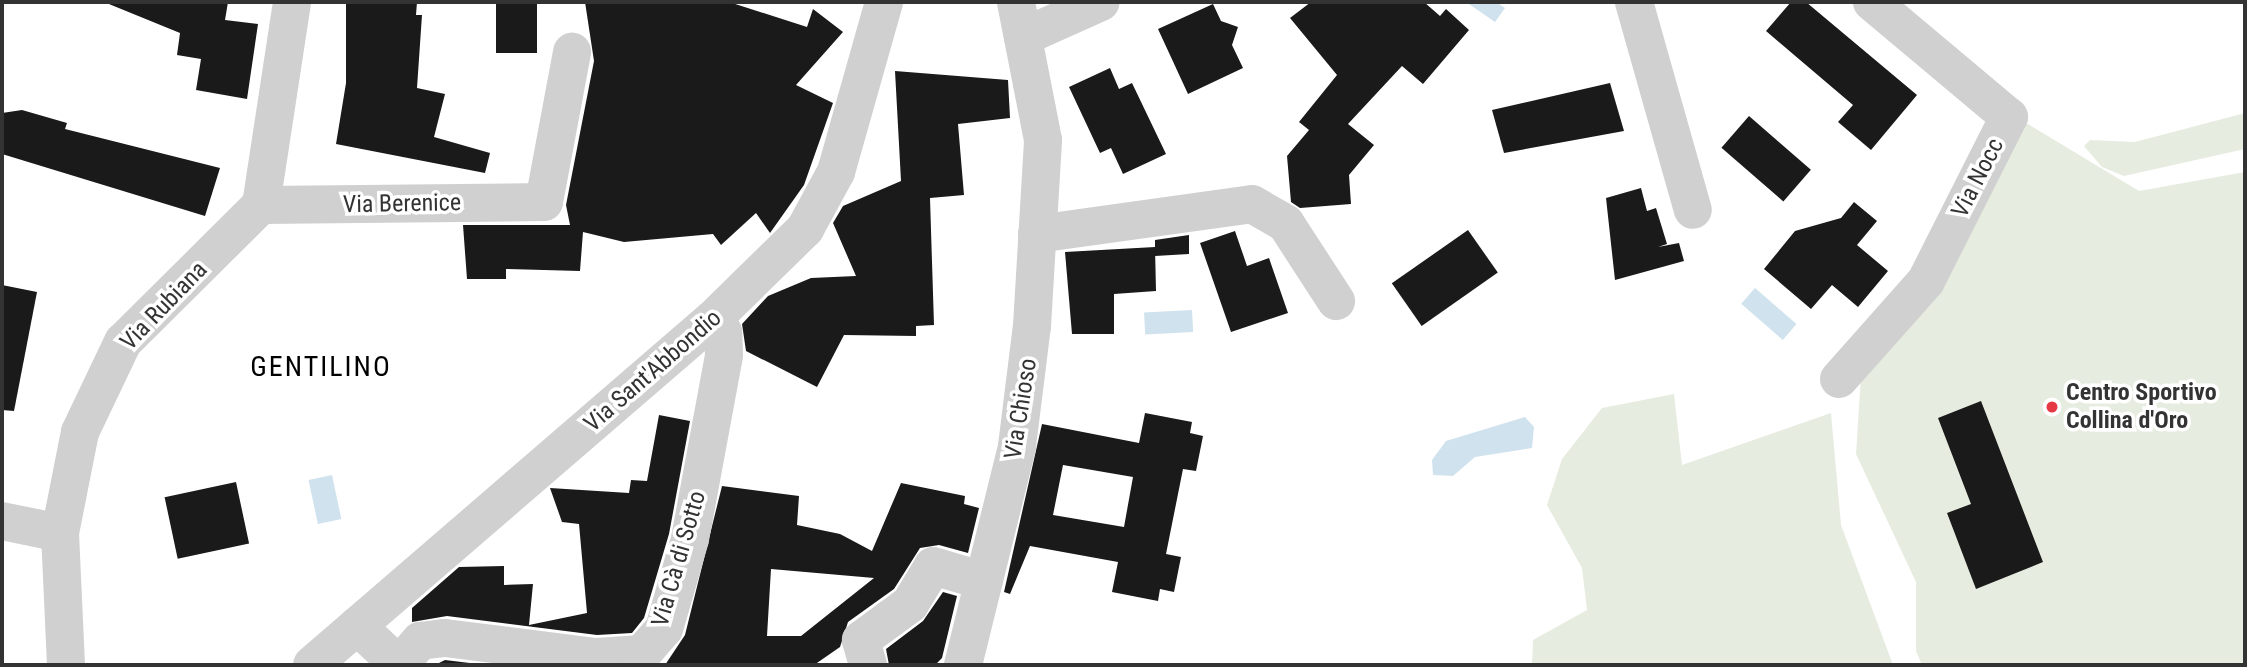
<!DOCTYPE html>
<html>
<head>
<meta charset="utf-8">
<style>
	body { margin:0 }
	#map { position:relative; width:2247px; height:667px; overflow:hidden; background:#fff; font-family:"Roboto Condensed",sans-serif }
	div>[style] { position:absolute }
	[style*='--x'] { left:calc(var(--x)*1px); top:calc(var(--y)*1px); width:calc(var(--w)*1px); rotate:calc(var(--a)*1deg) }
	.green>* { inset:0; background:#e6ecdf }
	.water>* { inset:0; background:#cfe2ee; transform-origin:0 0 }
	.building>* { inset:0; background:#1a1a1a; transform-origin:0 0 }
	.minor>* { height:38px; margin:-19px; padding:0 19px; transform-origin:19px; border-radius:19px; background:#d0d0d0 }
	.dots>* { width:19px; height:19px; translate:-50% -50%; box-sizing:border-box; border:4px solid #fff; border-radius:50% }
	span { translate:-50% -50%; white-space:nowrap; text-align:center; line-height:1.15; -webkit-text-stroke:7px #fff; paint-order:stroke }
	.street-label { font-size:24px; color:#333 }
	.poi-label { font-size:24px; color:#333; font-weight:700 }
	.left { translate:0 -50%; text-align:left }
	.quarter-label { font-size:28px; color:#000; letter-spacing:2px }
	.frame { position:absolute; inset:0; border:4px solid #333; pointer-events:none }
</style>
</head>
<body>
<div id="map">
	<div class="green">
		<i style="clip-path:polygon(2245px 113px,2245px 149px,2124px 176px,2102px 167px,2084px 146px,2090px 140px,2135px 142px)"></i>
		<i style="clip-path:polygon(2023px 121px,2139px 191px,2245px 172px,2245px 665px,1922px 665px,1916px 651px,1916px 582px,1856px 454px,1862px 361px)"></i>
		<i style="clip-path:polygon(1674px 394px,1682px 465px,1831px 413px,1841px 525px,1893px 665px,1532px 665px,1533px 640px,1587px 610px,1582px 568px,1547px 505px,1562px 459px,1602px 408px)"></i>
	</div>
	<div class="water">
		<i style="clip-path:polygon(1466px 2px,1496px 2px,1505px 8px,1495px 22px)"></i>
		<i style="left:1755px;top:288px;width:55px;height:21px;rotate:41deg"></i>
		<i style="left:1192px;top:310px;width:22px;height:48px;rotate:87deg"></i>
		<i style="clip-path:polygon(1525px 417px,1534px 427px,1532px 448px,1475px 457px,1453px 476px,1433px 475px,1432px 460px,1446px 441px)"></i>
		<i style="left:332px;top:475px;width:45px;height:24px;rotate:78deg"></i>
	</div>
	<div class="building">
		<i style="clip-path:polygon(104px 2px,228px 2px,225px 20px,258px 24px,247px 99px,196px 90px,201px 59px,177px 55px,180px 33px)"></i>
		<i style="clip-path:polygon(346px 2px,417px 2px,416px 15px,422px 15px,417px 88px,445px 94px,434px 137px,490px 153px,485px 173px,336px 144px,346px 83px)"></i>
		<i style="left:496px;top:2px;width:41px;height:51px"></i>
		<i style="clip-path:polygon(585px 2px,729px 2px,807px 27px,813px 9px,843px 32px,796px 85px,833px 103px,804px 185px,770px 233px,756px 213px,721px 245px,713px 234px,624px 242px,583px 232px,580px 271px,506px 269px,506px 279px,467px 279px,463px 225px,570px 225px,566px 205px,594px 61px)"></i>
		<i style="clip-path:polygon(1311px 2px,1424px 2px,1440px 16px,1446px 9px,1469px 30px,1423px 84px,1402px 66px,1348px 124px,1374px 145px,1349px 175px,1351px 204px,1300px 208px,1291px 202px,1287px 156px,1309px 130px,1299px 122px,1337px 75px,1290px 18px)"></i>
		<i style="clip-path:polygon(1791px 2px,1806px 2px,1917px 95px,1871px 150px,1838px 122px,1853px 105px,1766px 31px)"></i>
		<i style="clip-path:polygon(1213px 4px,1221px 21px,1238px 27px,1232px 45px,1243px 68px,1188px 94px,1158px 29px)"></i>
		<i style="clip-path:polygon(1110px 68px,1119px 89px,1132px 83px,1166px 154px,1123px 174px,1111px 148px,1100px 153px,1069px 87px)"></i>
		<i style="clip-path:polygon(895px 71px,1008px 80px,1010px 118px,958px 124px,964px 195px,930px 198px,934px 325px,916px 326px,916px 336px,844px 335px,817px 387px,746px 351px,742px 324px,768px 296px,811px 278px,856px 276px,833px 223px,843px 206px,901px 181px)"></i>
		<i style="clip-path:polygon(1610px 83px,1624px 131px,1504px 153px,1492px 110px)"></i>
		<i style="clip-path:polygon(22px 110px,67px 123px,65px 129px,220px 168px,205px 216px,2px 154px,2px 113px)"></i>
		<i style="left:1749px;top:116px;width:82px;height:42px;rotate:41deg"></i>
		<i style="clip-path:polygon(1641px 188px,1647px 211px,1656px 208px,1667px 244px,1658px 247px,1679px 243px,1684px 261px,1615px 280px,1606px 198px)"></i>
		<i style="clip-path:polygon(1854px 202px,1877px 221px,1857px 245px,1888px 271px,1858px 307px,1832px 285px,1811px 309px,1764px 269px,1795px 231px,1841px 218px)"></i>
		<i style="left:1468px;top:230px;width:52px;height:93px;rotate:55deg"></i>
		<i style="clip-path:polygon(1235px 231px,1247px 266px,1269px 258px,1288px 313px,1231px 332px,1200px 243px)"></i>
		<i style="clip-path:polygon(1189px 235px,1189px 254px,1155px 256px,1155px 240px)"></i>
		<i style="clip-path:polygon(1155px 247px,1156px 291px,1114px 294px,1114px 334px,1072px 334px,1065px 252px)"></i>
		<i style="clip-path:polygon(2px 285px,37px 292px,14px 411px,2px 410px)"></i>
		<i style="clip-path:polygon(1981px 401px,2043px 562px,1976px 589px,1947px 513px,1971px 504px,1938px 418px)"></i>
		<i style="clip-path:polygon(evenodd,1145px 413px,1192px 422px,1190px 433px,1203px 436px,1196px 471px,1183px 469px,1166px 554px,1181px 557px,1174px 592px,1160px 589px,1158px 601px,1112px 592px,1118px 562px,1030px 546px,1010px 594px,1004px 592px,1042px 424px,1139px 443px,1145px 413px,1063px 465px,1133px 477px,1124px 527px,1053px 515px,1063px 465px)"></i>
		<i style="clip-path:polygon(659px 415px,690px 421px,669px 534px,644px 618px,632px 633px,597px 635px,447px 616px,412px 622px,412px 608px,459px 567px,504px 566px,504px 585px,533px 584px,529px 625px,587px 613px,579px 524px,562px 522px,550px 488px,629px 493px,631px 480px,647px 481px)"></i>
		<i style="left:236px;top:482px;width:63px;height:73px;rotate:78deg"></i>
		<i style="clip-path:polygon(evenodd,901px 483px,965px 496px,964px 504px,979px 508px,968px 553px,939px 545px,920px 548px,894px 589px,848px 622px,840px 647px,814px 665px,665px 665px,685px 635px,722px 486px,799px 496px,797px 525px,840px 534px,872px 551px,901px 483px,771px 569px,874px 578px,801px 636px,767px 636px,771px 569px)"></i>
		<i style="clip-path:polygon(943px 592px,957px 596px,942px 658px,935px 665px,889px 665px,886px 649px,923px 621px)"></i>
		<i style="clip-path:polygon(445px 660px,486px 665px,435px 665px)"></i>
	</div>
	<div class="minor">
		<i style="--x:1634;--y:2;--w:216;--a:74.2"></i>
		<i style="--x:1023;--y:37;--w:85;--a:-24.2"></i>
		<i style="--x:261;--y:205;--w:283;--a:-0.6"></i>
		<i style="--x:544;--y:202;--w:153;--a:-79.4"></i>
		<i style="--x:1037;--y:234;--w:217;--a:-7.9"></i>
		<i style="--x:1252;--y:204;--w:39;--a:30"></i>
		<i style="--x:1286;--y:224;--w:92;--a:57"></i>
		<i style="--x:1839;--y:379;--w:131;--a:-48.4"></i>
		<i style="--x:1926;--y:281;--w:184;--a:-63.2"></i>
		<i style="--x:2009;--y:117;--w:179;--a:-140"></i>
		<i style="--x:2;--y:521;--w:59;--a:11.7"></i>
		<i style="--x:357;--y:626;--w:57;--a:42.9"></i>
		<i style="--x:399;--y:665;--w:32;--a:-49"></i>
		<i style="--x:420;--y:641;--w:25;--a:-7"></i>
		<i style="--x:445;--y:638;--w:152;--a:7.2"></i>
		<i style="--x:596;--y:657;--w:46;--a:-3.7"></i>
		<i style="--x:642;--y:654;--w:33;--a:-49"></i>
		<i style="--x:664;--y:629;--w:94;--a:-73.9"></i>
		<i style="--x:690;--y:539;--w:187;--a:-79.5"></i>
		<i style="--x:724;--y:355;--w:23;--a:-92"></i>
		<i style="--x:723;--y:332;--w:16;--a:-128"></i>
		<i style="--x:66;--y:665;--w:132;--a:-92.6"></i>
		<i style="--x:60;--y:533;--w:103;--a:-78.8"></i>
		<i style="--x:80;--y:432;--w:100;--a:-64.5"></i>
		<i style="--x:123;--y:342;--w:194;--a:-44.8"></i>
		<i style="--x:261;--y:205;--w:205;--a:-81.3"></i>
		<i style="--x:312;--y:665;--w:530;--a:-40.79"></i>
		<i style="--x:713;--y:319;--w:129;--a:-44.4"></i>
		<i style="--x:805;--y:229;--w:65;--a:-61.5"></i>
		<i style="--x:836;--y:172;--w:177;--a:-74.2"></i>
		<i style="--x:868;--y:665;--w:26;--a:-106"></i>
		<i style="--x:861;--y:640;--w:61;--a:-36.3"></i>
		<i style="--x:910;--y:604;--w:44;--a:-58.8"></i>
		<i style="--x:933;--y:566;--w:53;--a:16.4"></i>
		<i style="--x:963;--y:665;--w:226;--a:-76.1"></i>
		<i style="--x:1017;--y:446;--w:121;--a:-82.9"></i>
		<i style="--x:1032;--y:326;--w:186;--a:-86.6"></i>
		<i style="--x:1043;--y:140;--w:141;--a:-101.1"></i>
	</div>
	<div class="dots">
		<i style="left:2052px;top:407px;background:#e63946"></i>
	</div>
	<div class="street-label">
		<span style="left:1978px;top:178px;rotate:-63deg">Via Nocc</span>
		<span style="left:402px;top:204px;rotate:-1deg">Via Berenice</span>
		<span style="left:164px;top:306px;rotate:-46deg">Via Rubiana</span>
		<span style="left:653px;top:371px;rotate:-41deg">Via Sant'Abbondio</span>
		<span style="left:1021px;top:409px;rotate:-81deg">Via Chioso</span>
		<span style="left:679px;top:559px;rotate:-74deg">Via Cà di Sotto</span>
	</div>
	<div class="poi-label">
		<span class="left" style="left:2066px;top:407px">Centro Sportivo<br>Collina d'Oro</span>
	</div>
	<div class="quarter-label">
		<span style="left:321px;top:367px">GENTILINO</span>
	</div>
	<div class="frame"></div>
</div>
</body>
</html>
